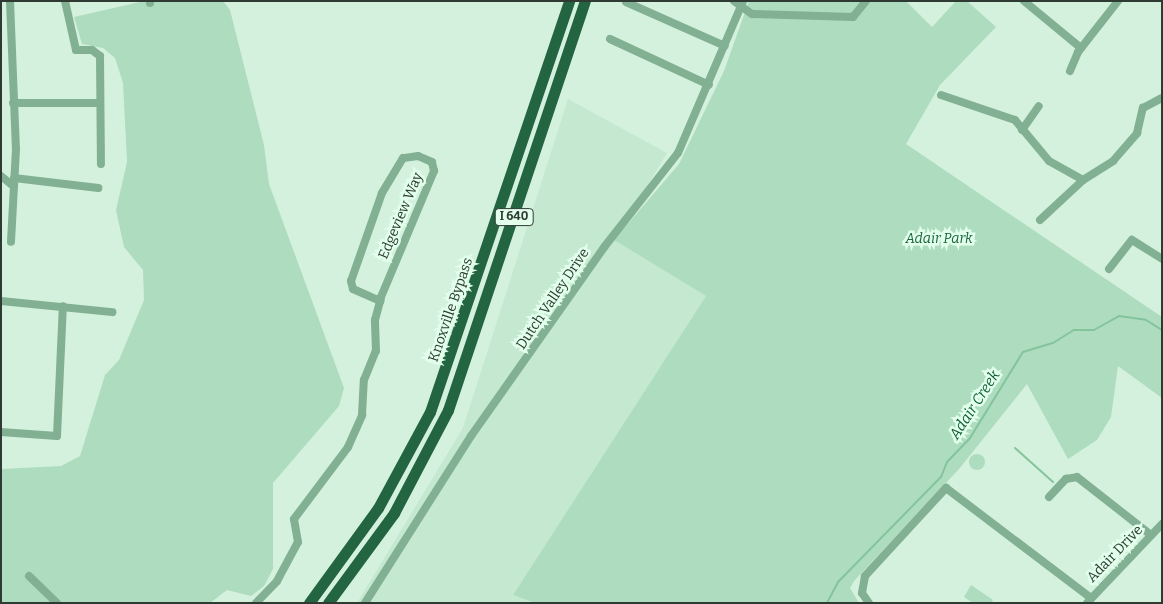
<!DOCTYPE html>
<html>
<head>
<meta charset="utf-8">
<style>
	body { margin:0 }
	#map { position:relative; width:1163px; height:604px; overflow:hidden; background:#d4f1de; font-family:Bitter,serif }
	div>[style] { position:absolute }
	[style*='--x'] { left:calc(var(--x)*1px); top:calc(var(--y)*1px); width:calc(var(--w)*1px); rotate:calc(var(--a)*1deg) }
	.built>* { inset:0; background:#c4e8d0 }
	.green>* { inset:0; background:#aedcbe }
	.round { border-radius:50% }
	.stream>* { height:2px; margin:-1px; padding:0 1px; transform-origin:1px; border-radius:1px; background:#84c49c }
	.minor>* { height:8px; margin:-4px; padding:0 4px; transform-origin:4px; border-radius:4px; background:#82b093 }
	.highway>* { height:11px; margin:-5.5px; padding:0 5.5px; transform-origin:5.5px; border-radius:5.5px; background:#236441 }
	span { translate:-50% -50%; white-space:nowrap; text-align:center; line-height:1.15; -webkit-text-stroke:5px #e1ffeb; paint-order:stroke }
	.shield-label span { padding:1px 4px; background:#e1ffeb; border:1px solid; border-radius:4px; -webkit-text-stroke-width:0 }
	.shield-label { font-size:12px; color:#2f3a32; font-weight:700 }
	.street-label { font-size:14px; color:#2f3a32 }
	.park-label { font-size:14px; color:#1d653f; font-style:italic }
	.water-label { font-size:15px; color:#125d38; font-style:italic }
	.frame { position:absolute; inset:0; border:2px solid #2f3a32; pointer-events:none }
</style>
</head>
<body>
<div id="map">
	<div class="built">
		<i style="clip-path:polygon(568px 99px,667px 153px,614px 240px,706px 296px,513px 595px,535px 603px,357px 603px,463px 428px)"></i>
	</div>
	<div class="green">
		<i style="clip-path:polygon(144px 1px,223px 1px,230px 10px,264px 145px,269px 184px,344px 388px,339px 406px,273px 483px,273px 569px,264px 586px,251px 596px,227px 590px,210px 603px,1px 603px,1px 469px,61px 466px,80px 456px,105px 375px,119px 360px,144px 300px,143px 270px,124px 247px,116px 210px,127px 162px,123px 83px,115px 58px,103px 48px,82px 44px,74px 17px)"></i>
		<i style="clip-path:polygon(749px 1px,906px 1px,932px 27px,956px 1px,967px 1px,996px 27px,940px 85px,906px 144px,1162px 317px,1162px 398px,1118px 366px,1111px 417px,1097px 440px,1068px 459px,1027px 384px,959px 469px,854px 581px,850px 588px,859px 603px,535px 603px,513px 595px,706px 296px,614px 240px,679px 164px,724px 71px)"></i>
		<i class="round" style="left:969px;top:454px;width:16px;height:16px"></i>
		<i style="clip-path:polygon(971px 585px,993px 600px,991px 603px,973px 603px,964px 597px)"></i>
	</div>
	<div class="stream">
		<i style="--x:1015;--y:448;--w:51;--a:41.8"></i>
		<i style="--x:827;--y:603;--w:24;--a:-62"></i>
		<i style="--x:838;--y:582;--w:147;--a:-45.6"></i>
		<i style="--x:941;--y:477;--w:16;--a:-68"></i>
		<i style="--x:947;--y:462;--w:33;--a:-46"></i>
		<i style="--x:970;--y:438;--w:101;--a:-58.4"></i>
		<i style="--x:1023;--y:352;--w:31;--a:-17"></i>
		<i style="--x:1053;--y:343;--w:25;--a:-32"></i>
		<i style="--x:1074;--y:330;--w:20;--a:0"></i>
		<i style="--x:1094;--y:330;--w:29;--a:-29"></i>
		<i style="--x:1119;--y:316;--w:27;--a:8"></i>
		<i style="--x:1146;--y:320;--w:19;--a:32"></i>
	</div>
	<div class="minor">
		<i style="--x:10;--y:1;--w:148;--a:87.7"></i>
		<i style="--x:16;--y:149;--w:93;--a:93.1"></i>
		<i style="--x:65;--y:1;--w:50;--a:77.3"></i>
		<i style="--x:76;--y:50;--w:16;--a:0"></i>
		<i style="--x:92;--y:50;--w:10;--a:37"></i>
		<i style="--x:100;--y:56;--w:108;--a:89.5"></i>
		<i style="--x:150;--y:1;--w:2;--a:90"></i>
		<i style="--x:734;--y:1;--w:22;--a:36"></i>
		<i style="--x:752;--y:14;--w:101;--a:1.7"></i>
		<i style="--x:853;--y:17;--w:21;--a:-51"></i>
		<i style="--x:1024;--y:1;--w:74;--a:39.5"></i>
		<i style="--x:626;--y:2;--w:108;--a:24"></i>
		<i style="--x:610;--y:39;--w:109;--a:24.9"></i>
		<i style="--x:1070;--y:71;--w:21;--a:-67"></i>
		<i style="--x:1078;--y:52;--w:65;--a:-51.9"></i>
		<i style="--x:941;--y:95;--w:78;--a:18.7"></i>
		<i style="--x:1015;--y:120;--w:53;--a:50.3"></i>
		<i style="--x:1049;--y:161;--w:39;--a:29"></i>
		<i style="--x:13;--y:103;--w:87;--a:0"></i>
		<i style="--x:1022;--y:130;--w:29;--a:-55"></i>
		<i style="--x:1;--y:176;--w:14;--a:39"></i>
		<i style="--x:14;--y:178;--w:85;--a:6.8"></i>
		<i style="--x:1040;--y:220;--w:59;--a:-42.9"></i>
		<i style="--x:1083;--y:180;--w:36;--a:-32"></i>
		<i style="--x:1113;--y:161;--w:37;--a:-49"></i>
		<i style="--x:1137;--y:133;--w:26;--a:-77"></i>
		<i style="--x:1143;--y:108;--w:21;--a:-28"></i>
		<i style="--x:1109;--y:269;--w:37;--a:-52"></i>
		<i style="--x:1132;--y:240;--w:36;--a:32"></i>
		<i style="--x:1;--y:301;--w:112;--a:5.7"></i>
		<i style="--x:1;--y:432;--w:56;--a:4.1"></i>
		<i style="--x:57;--y:436;--w:130;--a:-87.4"></i>
		<i style="--x:1049;--y:497;--w:25;--a:-47"></i>
		<i style="--x:1066;--y:479;--w:11;--a:-10"></i>
		<i style="--x:1077;--y:477;--w:94;--a:38.1"></i>
		<i style="--x:29;--y:576;--w:39;--a:44"></i>
		<i style="--x:256;--y:603;--w:30;--a:-46"></i>
		<i style="--x:277;--y:581;--w:44;--a:-61.7"></i>
		<i style="--x:298;--y:542;--w:23;--a:-100"></i>
		<i style="--x:294;--y:519;--w:90;--a:-53.1"></i>
		<i style="--x:348;--y:447;--w:35;--a:-66"></i>
		<i style="--x:362;--y:415;--w:35;--a:-87"></i>
		<i style="--x:364;--y:380;--w:31;--a:-68"></i>
		<i style="--x:376;--y:351;--w:31;--a:-92"></i>
		<i style="--x:375;--y:320;--w:20;--a:-75"></i>
		<i style="--x:380;--y:301;--w:4;--a:-76"></i>
		<i style="--x:381;--y:297;--w:137;--a:-67.2"></i>
		<i style="--x:434;--y:171;--w:9;--a:-103"></i>
		<i style="--x:432;--y:162;--w:15;--a:-157"></i>
		<i style="--x:418;--y:156;--w:15;--a:172"></i>
		<i style="--x:403;--y:158;--w:41;--a:121"></i>
		<i style="--x:382;--y:193;--w:93;--a:109.4"></i>
		<i style="--x:351;--y:281;--w:8;--a:76"></i>
		<i style="--x:353;--y:289;--w:30;--a:24"></i>
		<i style="--x:365;--y:603;--w:198;--a:-57.6"></i>
		<i style="--x:471;--y:436;--w:232;--a:-54.8"></i>
		<i style="--x:605;--y:246;--w:118;--a:-51.9"></i>
		<i style="--x:678;--y:153;--w:165;--a:-66.8"></i>
		<i style="--x:869;--y:603;--w:12;--a:-125"></i>
		<i style="--x:862;--y:593;--w:17;--a:-80"></i>
		<i style="--x:865;--y:576;--w:120;--a:-47.4"></i>
		<i style="--x:946;--y:488;--w:182;--a:37.2"></i>
		<i style="--x:1087;--y:603;--w:109;--a:-46.5"></i>
	</div>
	<div class="highway">
		<i style="--x:309;--y:603;--w:117;--a:-54"></i>
		<i style="--x:378;--y:508;--w:109;--a:-61.6"></i>
		<i style="--x:430;--y:412;--w:434;--a:-71.3"></i>
		<i style="--x:328;--y:603;--w:112;--a:-53.7"></i>
		<i style="--x:394;--y:513;--w:116;--a:-62.3"></i>
		<i style="--x:448;--y:410;--w:431;--a:-71.5"></i>
	</div>
	<div class="shield-label">
		<span style="left:514px;top:217px">I 640</span>
	</div>
	<div class="street-label">
		<span style="left:401px;top:216px;rotate:-67deg">Edgeview Way</span>
		<span style="left:553px;top:299px;rotate:-56deg">Dutch Valley Drive</span>
		<span style="left:451px;top:310px;rotate:-71deg">Knoxville Bypass</span>
		<span style="left:1115px;top:554px;rotate:-46deg">Adair Drive</span>
	</div>
	<div class="park-label">
		<span style="left:939px;top:239px">Adair Park</span>
	</div>
	<div class="water-label">
		<span style="left:975px;top:405px;rotate:-57deg">Adair Creek</span>
	</div>
	<div class="frame"></div>
</div>
</body>
</html>
